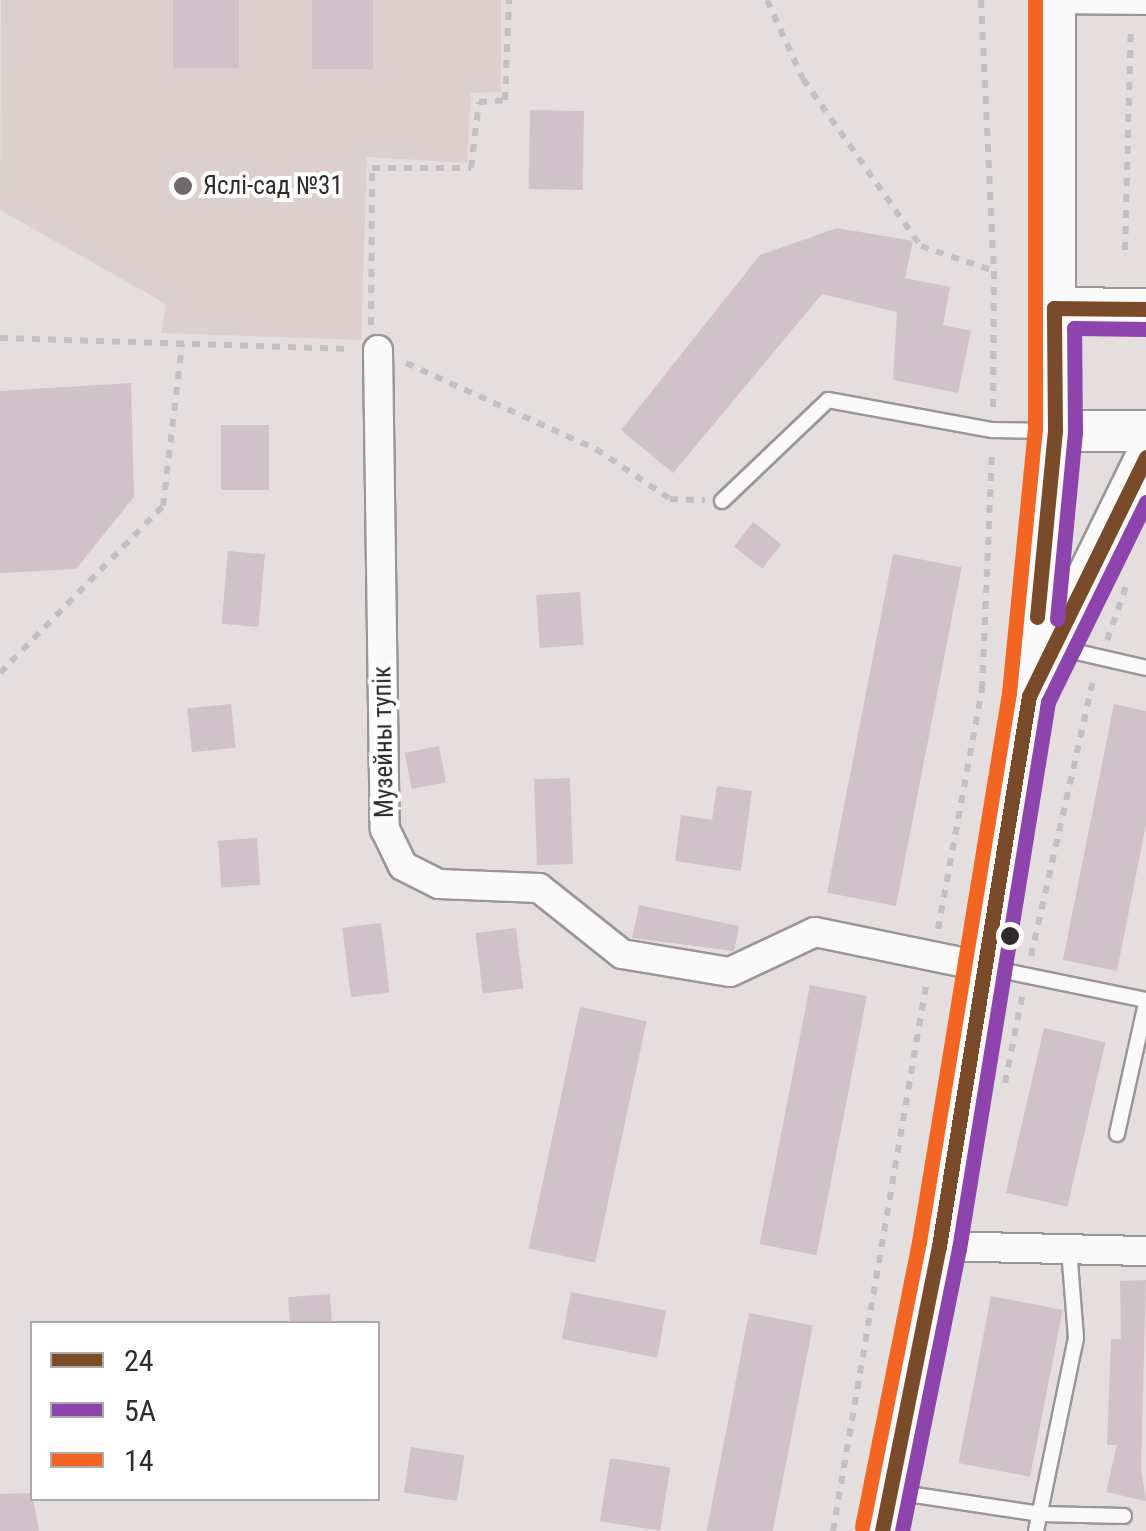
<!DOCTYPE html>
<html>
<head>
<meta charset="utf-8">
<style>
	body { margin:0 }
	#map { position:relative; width:1146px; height:1531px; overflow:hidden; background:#e5dede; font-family:"Roboto Condensed",sans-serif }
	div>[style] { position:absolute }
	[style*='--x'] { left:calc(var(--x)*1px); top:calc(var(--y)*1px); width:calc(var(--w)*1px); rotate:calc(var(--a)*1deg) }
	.built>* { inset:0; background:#decfcf }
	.building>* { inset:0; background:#d1c2c9; transform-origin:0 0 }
	.path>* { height:6px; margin-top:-3px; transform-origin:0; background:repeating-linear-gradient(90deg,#c2c0c0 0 8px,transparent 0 16px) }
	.roads { filter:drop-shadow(2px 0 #9b9696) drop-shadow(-2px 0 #9b9696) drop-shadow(0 2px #9b9696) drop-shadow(0 -2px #9b9696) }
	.lane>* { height:14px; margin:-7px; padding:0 7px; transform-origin:7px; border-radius:7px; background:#fbfafa }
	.street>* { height:28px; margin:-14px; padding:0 14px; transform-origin:14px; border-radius:14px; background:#fbfafa }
	.secondary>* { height:40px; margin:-20px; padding:0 20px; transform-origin:20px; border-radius:20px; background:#fbfafa }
	.bus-1>* { height:15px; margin:-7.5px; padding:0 7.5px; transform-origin:7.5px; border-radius:7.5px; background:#7a4b2a }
	.bus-2>* { height:15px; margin:-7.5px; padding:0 7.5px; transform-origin:7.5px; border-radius:7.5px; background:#8e44ad }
	.bus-3>* { height:15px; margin:-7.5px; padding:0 7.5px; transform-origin:7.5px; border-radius:7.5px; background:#f26522 }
	.dots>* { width:28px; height:28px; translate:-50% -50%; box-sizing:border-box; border:5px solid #fff; border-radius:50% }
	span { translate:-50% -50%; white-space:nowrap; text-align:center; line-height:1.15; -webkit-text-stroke:8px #fff; paint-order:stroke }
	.poi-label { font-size:25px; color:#302b2b }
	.left { translate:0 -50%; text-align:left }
	.street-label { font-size:25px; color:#302b2b }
	.legend { position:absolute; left:30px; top:1321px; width:350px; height:180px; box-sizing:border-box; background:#fff; border:2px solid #acaaaa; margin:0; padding:12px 18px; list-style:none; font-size:30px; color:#302b2b }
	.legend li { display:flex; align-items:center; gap:20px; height:50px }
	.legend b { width:50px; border:2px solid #acaaaa }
</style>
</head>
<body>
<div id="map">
	<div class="built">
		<i style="clip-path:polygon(501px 0,501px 92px,471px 93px,467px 163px,367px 157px,361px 340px,161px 333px,166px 304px,0 210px,1px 0)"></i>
	</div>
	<div class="building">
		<i style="left:173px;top:0;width:66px;height:68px"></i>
		<i style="left:312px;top:0;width:61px;height:69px"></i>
		<i style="left:530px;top:110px;width:54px;height:79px;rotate:1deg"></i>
		<i style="clip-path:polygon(837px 228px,913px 241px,905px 278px,950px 287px,943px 325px,971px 331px,958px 393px,893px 380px,897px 312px,822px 294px,673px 473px,621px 430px,760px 255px)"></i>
		<i style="clip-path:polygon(131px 383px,134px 497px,76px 569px,0 573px,0 391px)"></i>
		<i style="left:221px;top:425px;width:48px;height:65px"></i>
		<i style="left:753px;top:522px;width:36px;height:31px;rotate:38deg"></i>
		<i style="left:228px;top:551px;width:37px;height:73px;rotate:5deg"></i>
		<i style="left:893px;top:554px;width:70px;height:345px;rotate:11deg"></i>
		<i style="left:580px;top:592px;width:53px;height:44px;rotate:86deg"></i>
		<i style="left:231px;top:704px;width:44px;height:44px;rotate:84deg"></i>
		<i style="clip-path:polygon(1114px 704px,1146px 711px,1146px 825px,1117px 971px,1063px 960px)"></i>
		<i style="left:439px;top:746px;width:37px;height:35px;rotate:79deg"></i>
		<i style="left:570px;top:778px;width:86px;height:36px;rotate:88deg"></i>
		<i style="clip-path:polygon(717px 786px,752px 791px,741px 871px,675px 861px,681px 815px,712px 820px)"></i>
		<i style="left:257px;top:838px;width:47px;height:39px;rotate:86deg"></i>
		<i style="clip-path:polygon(639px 905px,739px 926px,734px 951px,632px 938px)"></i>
		<i style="left:381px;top:923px;width:70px;height:39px;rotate:83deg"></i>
		<i style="left:516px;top:928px;width:61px;height:41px;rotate:83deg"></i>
		<i style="left:810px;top:985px;width:58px;height:264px;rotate:11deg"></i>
		<i style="left:580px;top:1007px;width:68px;height:247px;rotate:12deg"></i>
		<i style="left:1044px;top:1028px;width:63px;height:169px;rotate:13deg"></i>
		<i style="clip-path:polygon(1146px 1280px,1141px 1468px,1146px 1501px,1106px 1492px,1117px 1445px,1107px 1445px,1111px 1339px,1121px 1339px,1120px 1281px)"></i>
		<i style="left:571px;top:1292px;width:97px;height:48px;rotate:11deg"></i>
		<i style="left:330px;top:1294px;width:30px;height:42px;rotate:86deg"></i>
		<i style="left:991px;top:1296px;width:73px;height:170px;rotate:11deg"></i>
		<i style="left:749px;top:1313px;width:65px;height:222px;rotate:11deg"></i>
		<i style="left:411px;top:1447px;width:54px;height:46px;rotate:9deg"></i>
		<i style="left:610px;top:1458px;width:61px;height:64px;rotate:9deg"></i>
		<i style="clip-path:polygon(32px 1493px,39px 1531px,0 1531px,0 1494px)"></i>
	</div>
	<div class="path">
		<i style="--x:767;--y:0;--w:87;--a:65.5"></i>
		<i style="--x:803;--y:79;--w:204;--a:54.8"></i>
		<i style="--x:921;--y:246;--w:77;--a:18.9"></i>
		<i style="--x:981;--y:0;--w:271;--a:87.3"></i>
		<i style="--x:994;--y:271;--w:137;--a:90.4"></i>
		<i style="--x:1125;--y:250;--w:224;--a:-88.5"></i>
		<i style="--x:371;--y:325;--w:157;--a:-89.6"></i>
		<i style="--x:372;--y:168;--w:99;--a:0"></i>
		<i style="--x:471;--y:168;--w:66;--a:-83.1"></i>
		<i style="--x:479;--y:102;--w:26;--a:-4"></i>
		<i style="--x:505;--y:100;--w:100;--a:-87.7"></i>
		<i style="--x:0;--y:338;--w:352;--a:1.8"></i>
		<i style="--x:406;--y:363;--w:209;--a:24.4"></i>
		<i style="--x:596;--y:449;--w:89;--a:34"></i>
		<i style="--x:670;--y:499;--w:35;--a:2"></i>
		<i style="--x:1107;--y:640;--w:63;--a:-70.4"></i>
		<i style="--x:0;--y:673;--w:233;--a:-45.7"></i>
		<i style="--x:163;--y:506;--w:163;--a:-83.3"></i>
		<i style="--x:938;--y:929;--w:244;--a:-79.6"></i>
		<i style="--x:982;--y:689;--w:238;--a:-87.6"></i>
		<i style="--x:1031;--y:956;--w:287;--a:-77.3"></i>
		<i style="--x:1005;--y:1083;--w:88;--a:-78.8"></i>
		<i style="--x:833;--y:1531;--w:559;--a:-80.32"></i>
	</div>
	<div class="roads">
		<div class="lane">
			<i style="--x:1056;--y:6;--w:90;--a:0.6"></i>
			<i style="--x:722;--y:501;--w:146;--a:-43.6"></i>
			<i style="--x:828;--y:400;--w:167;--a:10.4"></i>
			<i style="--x:992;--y:430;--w:58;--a:1"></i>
			<i style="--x:1059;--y:648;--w:89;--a:12.9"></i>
			<i style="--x:990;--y:968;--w:159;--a:11.6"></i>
			<i style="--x:1117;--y:1134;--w:134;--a:-77.5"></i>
			<i style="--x:895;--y:1492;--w:147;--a:8.6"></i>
			<i style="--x:1040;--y:1514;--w:84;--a:1.4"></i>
			<i style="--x:1036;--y:1531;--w:197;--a:-78.3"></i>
			<i style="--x:1076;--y:1338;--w:88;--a:-94.5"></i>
		</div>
		<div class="street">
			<i style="--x:378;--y:350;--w:479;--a:89.2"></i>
			<i style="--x:385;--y:829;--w:41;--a:64.1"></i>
			<i style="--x:403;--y:866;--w:40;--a:26.6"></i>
			<i style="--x:439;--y:884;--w:100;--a:2.3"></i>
			<i style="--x:539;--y:888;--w:106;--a:38.5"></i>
			<i style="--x:622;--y:954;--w:109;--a:9.5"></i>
			<i style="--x:730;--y:972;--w:94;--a:-25.2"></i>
			<i style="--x:815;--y:932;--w:175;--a:11.6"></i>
			<i style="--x:939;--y:1246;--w:207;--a:1.4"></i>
		</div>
		<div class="secondary">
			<i style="--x:1054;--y:308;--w:92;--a:0.6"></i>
			<i style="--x:1055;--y:431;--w:91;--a:0"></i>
			<i style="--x:1032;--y:670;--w:240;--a:-84.5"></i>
			<i style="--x:1055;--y:431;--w:431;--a:-90"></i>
			<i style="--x:882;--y:1531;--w:291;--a:-78.7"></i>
			<i style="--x:939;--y:1246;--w:557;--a:-80.71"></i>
			<i style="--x:1029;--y:696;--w:266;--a:-63.9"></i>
		</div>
	</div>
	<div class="bus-1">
		<i style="--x:1037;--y:617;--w:187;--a:-84.5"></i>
		<i style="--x:1055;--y:431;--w:123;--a:-90.5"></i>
		<i style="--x:1054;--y:308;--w:92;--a:0.6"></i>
		<i style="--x:882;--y:1531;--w:291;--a:-78.7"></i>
		<i style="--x:939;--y:1246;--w:557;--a:-80.71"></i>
		<i style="--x:1029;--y:696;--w:266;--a:-63.9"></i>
	</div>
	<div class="bus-2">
		<i style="--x:1057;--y:619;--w:187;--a:-84.5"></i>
		<i style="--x:1075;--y:433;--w:105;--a:-90.5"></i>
		<i style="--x:1074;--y:328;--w:72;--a:0.8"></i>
		<i style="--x:902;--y:1531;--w:288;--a:-78.6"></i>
		<i style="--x:959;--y:1249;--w:554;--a:-80.76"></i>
		<i style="--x:1048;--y:702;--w:223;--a:-63.9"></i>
	</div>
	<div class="bus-3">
		<i style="--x:862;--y:1527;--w:291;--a:-78.7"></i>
		<i style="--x:919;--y:1242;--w:556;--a:-80.69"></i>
		<i style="--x:1009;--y:693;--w:264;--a:-84.4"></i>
		<i style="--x:1035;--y:430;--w:430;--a:-90"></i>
	</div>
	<div class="dots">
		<i style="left:183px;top:186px;background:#6f6a6a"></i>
		<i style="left:1010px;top:936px;background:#302b2b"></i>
	</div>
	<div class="poi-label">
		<span class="left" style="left:203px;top:186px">Яслі-сад №31</span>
	</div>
	<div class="street-label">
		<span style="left:384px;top:742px;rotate:-91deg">Музейны тупік</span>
	</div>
	<ul class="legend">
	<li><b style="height:12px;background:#7a4b2a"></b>24</li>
	<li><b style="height:12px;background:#8e44ad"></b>5А</li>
	<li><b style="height:12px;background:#f26522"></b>14</li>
	</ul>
</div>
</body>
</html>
